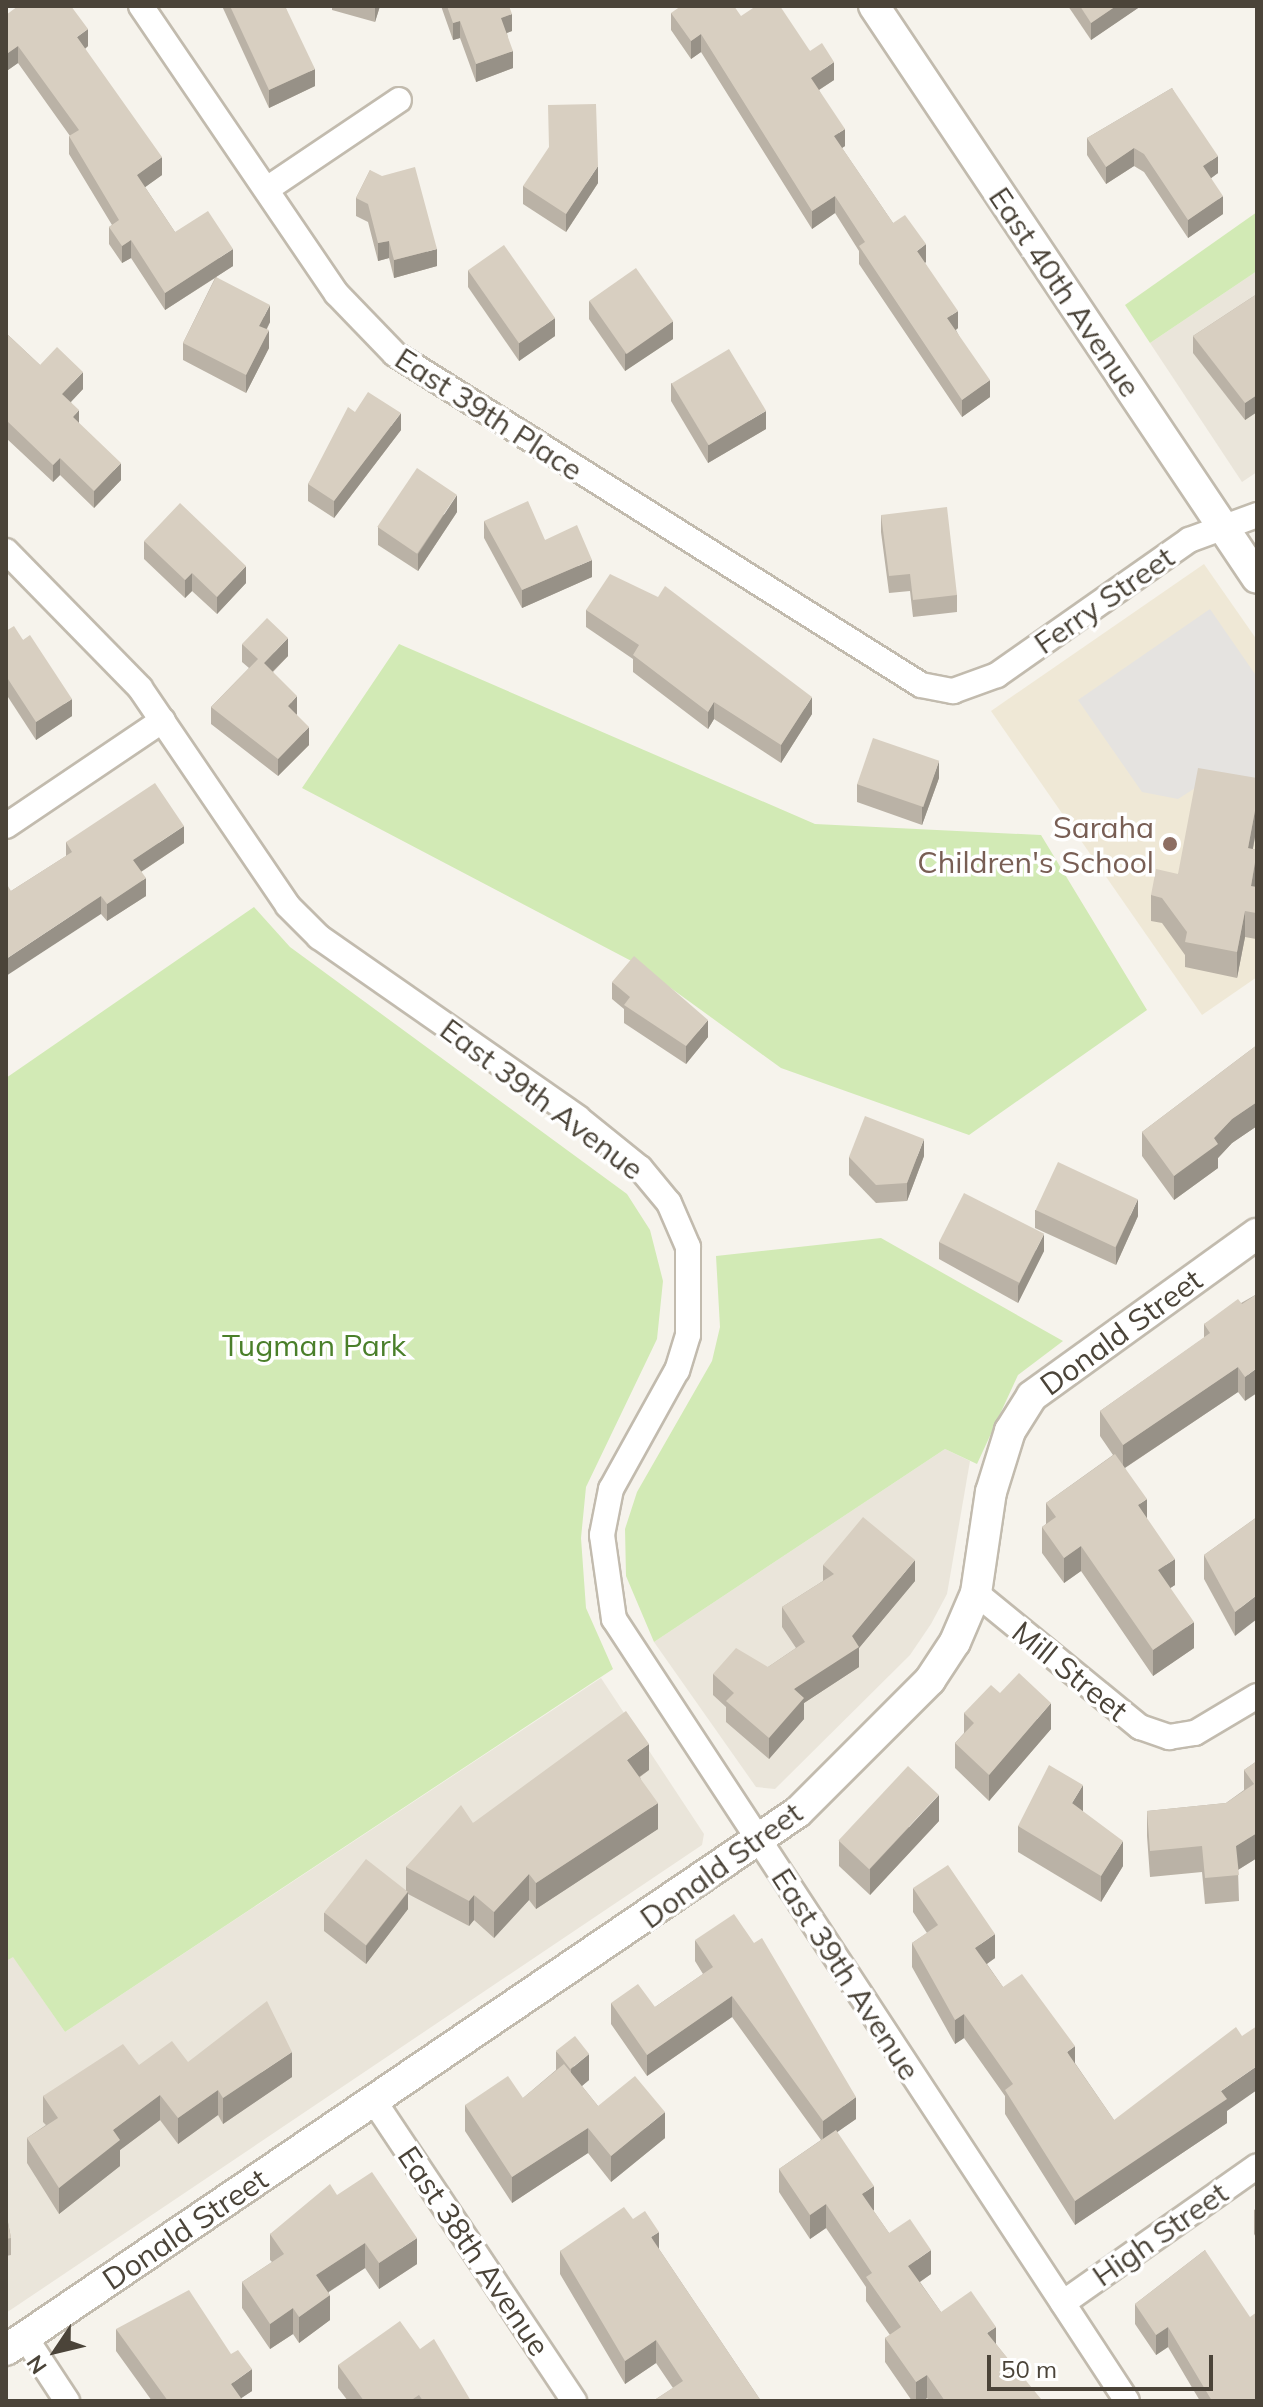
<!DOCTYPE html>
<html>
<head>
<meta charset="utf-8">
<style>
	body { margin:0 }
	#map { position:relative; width:1263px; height:2407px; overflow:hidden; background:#f6f3ec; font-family:Mulish,sans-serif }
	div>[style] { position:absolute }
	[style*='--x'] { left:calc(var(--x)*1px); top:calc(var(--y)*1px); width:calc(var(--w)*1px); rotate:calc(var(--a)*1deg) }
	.residential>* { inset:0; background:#eae5da }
	.education>* { inset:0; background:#efe8d6 }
	.green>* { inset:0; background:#d2eab5 }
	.parking>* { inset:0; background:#e5e3e0 }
	.roads { filter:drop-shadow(2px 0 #c2bbae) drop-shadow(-2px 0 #c2bbae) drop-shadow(0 2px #c2bbae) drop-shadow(0 -2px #c2bbae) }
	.minor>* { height:24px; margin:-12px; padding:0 12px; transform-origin:12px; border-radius:12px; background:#fff }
	.tertiary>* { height:30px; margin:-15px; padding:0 15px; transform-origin:15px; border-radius:15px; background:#fff }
	.wall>* { inset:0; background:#bab2a6 }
	.shaded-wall>* { inset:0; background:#979187 }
	.building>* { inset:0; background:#d8cfc1; transform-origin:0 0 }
	.dots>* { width:22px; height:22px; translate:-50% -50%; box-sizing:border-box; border:4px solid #fff; border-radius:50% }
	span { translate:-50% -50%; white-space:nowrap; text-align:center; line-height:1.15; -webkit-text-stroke:7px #fff; paint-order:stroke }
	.street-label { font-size:30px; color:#4b4439 }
	.education-label { font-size:30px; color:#785e54 }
	.right { translate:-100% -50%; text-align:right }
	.park-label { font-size:30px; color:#4a7f2a }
	.frame { position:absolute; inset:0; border:8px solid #4b4439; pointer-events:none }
	.north { position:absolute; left:16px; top:2311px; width:80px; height:80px; -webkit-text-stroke:6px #fff; paint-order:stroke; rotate:235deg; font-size:22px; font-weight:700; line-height:32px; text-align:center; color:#4b4439 }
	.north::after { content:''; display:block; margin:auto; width:28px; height:36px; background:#4b4439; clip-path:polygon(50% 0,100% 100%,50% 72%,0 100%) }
	.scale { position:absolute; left:987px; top:2355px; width:226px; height:36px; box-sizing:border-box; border:4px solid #4b4439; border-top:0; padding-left:10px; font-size:24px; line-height:28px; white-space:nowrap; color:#4b4439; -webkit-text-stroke:6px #fff; paint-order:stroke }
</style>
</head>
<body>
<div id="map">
	<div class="residential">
		<i style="clip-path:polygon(1257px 271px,1257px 472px,1242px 482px,1150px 343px)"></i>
		<i style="clip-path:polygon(945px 1449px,970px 1461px,947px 1594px,931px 1624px,910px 1655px,775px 1789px,756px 1787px,654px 1642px)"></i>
		<i style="clip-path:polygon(601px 1678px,704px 1834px,702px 1845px,6px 2313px,6px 1961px,13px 1956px,65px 2032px)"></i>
	</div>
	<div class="education">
		<i style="clip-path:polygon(1204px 564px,1257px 640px,1257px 977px,1202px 1015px,991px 711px)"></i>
	</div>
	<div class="green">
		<i style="clip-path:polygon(1257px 212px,1257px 271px,1150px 343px,1125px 305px)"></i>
		<i style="clip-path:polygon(399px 644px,815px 824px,1041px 835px,1147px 1010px,969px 1135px,781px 1068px,639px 965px,302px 788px)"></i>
		<i style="clip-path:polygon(254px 907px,290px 947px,627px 1194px,650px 1230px,663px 1281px,657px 1339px,586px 1487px,581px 1538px,586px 1608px,613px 1669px,65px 2032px,13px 1957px,6px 1961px,6px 1078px)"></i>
		<i style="clip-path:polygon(881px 1238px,1063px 1341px,1018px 1375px,977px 1464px,945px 1449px,654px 1642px,626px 1576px,625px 1529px,637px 1492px,712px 1361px,720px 1327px,716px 1256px)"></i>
	</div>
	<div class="parking">
		<i style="clip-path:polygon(1210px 609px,1257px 677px,1257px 789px,1203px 783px,1178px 799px,1142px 792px,1078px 700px)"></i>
	</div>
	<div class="roads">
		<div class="minor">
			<i style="--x:141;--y:6;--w:348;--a:55.8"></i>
			<i style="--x:337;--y:294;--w:83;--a:46"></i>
			<i style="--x:395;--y:354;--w:621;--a:32.18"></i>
			<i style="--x:921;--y:685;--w:33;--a:11"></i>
			<i style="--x:953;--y:691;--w:47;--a:-20"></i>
			<i style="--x:997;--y:675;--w:235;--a:-35.1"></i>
			<i style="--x:1189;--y:540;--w:72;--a:-20.2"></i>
			<i style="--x:267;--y:189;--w:159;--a:-34"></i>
			<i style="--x:6;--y:551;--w:192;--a:45.6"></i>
			<i style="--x:140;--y:688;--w:263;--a:55.8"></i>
			<i style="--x:288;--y:906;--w:44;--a:45"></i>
			<i style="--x:319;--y:937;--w:316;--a:34.9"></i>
			<i style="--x:578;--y:1118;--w:80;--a:38.9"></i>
			<i style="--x:640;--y:1168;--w:45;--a:50.4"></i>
			<i style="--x:669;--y:1203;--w:48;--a:66.6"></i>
			<i style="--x:688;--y:1247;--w:88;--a:90"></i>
			<i style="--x:688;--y:1335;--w:37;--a:107"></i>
			<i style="--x:677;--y:1370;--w:136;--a:119"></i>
			<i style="--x:611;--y:1489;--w:47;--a:101.1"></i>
			<i style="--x:602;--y:1535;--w:85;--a:81.9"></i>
			<i style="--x:614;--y:1619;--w:935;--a:56.73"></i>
			<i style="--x:6;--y:826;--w:189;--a:-34"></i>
			<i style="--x:976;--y:1593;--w:212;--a:39.3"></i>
			<i style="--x:1140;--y:1727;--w:31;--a:19"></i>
			<i style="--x:1169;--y:1737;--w:26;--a:-9"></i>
			<i style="--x:1195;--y:1733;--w:72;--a:-30.8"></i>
			<i style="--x:374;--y:2101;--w:361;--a:56.3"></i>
			<i style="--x:1063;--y:2303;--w:237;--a:-35.2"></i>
			<i style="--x:25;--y:2337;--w:77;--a:56.7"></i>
		</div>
		<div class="tertiary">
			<i style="--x:874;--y:6;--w:688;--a:56.19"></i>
			<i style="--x:6;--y:2350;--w:957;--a:-34.19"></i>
			<i style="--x:798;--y:1812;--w:187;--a:-45"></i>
			<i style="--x:930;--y:1680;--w:45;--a:-56.7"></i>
			<i style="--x:955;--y:1642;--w:53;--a:-66.8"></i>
			<i style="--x:976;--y:1593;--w:102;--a:-81.6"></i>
			<i style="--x:991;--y:1492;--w:64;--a:-72.7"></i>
			<i style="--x:1010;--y:1431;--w:41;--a:-57.8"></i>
			<i style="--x:1032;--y:1396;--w:277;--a:-35.8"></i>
		</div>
	</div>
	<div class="wall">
		<i style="clip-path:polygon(222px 6px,285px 6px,315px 86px,269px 108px)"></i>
		<i style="clip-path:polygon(332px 6px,380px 6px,375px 22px,332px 10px)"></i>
		<i style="clip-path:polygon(441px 6px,509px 6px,512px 31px,507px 33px,513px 68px,476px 82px,460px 38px,453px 40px)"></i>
		<i style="clip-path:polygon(1068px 6px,1141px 6px,1091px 40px)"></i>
		<i style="clip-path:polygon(671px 13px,741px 16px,810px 51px,834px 80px,819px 90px,845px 146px,842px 148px,893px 223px,926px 262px,925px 263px,958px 328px,956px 330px,990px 397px,962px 417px,859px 264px,859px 251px,835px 213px,812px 229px,701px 52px,691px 59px,671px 30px)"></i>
		<i style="clip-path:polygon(6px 15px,88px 46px,85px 49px,162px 175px,145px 187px,175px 232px,233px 266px,216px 277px,270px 322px,267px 329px,269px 348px,246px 393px,183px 360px,183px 343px,215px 278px,165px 310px,131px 258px,122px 263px,109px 244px,109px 227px,112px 225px,69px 154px,69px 136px,70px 136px,18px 63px,8px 70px,6px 67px)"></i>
		<i style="clip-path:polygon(1172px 88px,1218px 173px,1211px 178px,1223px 214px,1188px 238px,1144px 172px,1134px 166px,1106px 184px,1087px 155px,1087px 138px)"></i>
		<i style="clip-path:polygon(370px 170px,437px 266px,394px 278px,389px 258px,378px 261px,368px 222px,356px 216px,356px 198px)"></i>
		<i style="clip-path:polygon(598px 183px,566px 232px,523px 204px,523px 186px)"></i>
		<i style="clip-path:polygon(468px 270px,555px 336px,519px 361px,468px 287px)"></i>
		<i style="clip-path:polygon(1257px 294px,1257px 412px,1245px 420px,1193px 353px,1193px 336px)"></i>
		<i style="clip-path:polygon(589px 301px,673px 339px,625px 371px,589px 319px)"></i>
		<i style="clip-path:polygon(6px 333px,40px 365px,83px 389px,71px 402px,79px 424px,121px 480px,94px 508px,60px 475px,53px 482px,6px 438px)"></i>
		<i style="clip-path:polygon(671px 383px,766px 429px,708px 463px,671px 401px)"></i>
		<i style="clip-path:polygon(355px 412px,401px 430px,334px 518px,308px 501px,308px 484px)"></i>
		<i style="clip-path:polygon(457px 512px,418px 571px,378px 545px,378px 527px)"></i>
		<i style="clip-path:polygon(881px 515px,957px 595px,957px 612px,913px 617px,910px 591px,889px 593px,881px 532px)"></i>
		<i style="clip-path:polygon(484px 521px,545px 540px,592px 577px,522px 608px,484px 538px)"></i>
		<i style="clip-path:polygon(144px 541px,246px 583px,217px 614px,192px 591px,185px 598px,144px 559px)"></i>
		<i style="clip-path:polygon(658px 597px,812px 714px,781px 763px,714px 719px,708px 729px,633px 672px,633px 659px,586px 627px,586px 610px)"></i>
		<i style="clip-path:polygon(6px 631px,23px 640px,72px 716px,36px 740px,6px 694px)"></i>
		<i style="clip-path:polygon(242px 644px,288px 656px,273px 672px,297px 714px,296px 715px,309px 745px,278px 776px,211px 724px,211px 707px,249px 668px,242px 662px)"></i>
		<i style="clip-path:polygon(939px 778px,922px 825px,857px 802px,857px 784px)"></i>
		<i style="clip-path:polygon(1257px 778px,1257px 826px,1253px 849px,1257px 850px,1257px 878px,1255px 887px,1257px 887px,1256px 939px,1245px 937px,1237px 978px,1185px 967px,1185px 955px,1162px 923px,1151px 921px,1151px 895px,1178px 874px)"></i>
		<i style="clip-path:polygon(66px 842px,184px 843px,141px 872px,146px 896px,107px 921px,101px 914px,11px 891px,66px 856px)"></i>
		<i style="clip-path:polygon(612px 982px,708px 1037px,686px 1064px,624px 1023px,624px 1009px,612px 999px)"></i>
		<i style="clip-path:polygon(1257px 1045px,1257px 1126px,1232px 1143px,1218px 1158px,1218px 1168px,1174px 1200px,1142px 1156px,1142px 1132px)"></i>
		<i style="clip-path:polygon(924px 1156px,907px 1201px,876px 1203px,849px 1175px,849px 1157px)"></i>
		<i style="clip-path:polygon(1035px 1210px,1138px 1216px,1116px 1265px,1035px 1228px)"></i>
		<i style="clip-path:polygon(939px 1242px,1044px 1251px,1018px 1303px,939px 1259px)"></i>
		<i style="clip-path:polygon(1257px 1294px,1245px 1401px,1238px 1392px,1125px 1468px,1175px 1585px,1170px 1588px,1194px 1648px,1153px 1676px,1081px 1571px,1064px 1583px,1042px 1553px,1042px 1527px,1046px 1524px,1046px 1503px,1113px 1455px,1100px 1436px,1100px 1411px,1204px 1338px,1204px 1324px)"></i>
		<i style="clip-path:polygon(1257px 1517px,1235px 1636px,1204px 1579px,1204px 1555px)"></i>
		<i style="clip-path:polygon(823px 1565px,915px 1581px,859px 1648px,859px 1667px,804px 1703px,804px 1719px,769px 1759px,726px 1722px,726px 1707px,713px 1695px,713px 1674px,768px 1667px,796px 1648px,782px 1627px,782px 1607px,823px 1581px)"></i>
		<i style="clip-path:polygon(1000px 1693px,1051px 1729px,989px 1801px,955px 1768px,955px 1743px,964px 1733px,964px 1713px)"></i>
		<i style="clip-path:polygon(1257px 1761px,1257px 1858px,1238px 1870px,1239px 1901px,1205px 1904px,1202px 1872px,1150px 1877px,1147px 1836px,1147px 1811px,1226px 1803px,1244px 1790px,1244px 1770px)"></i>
		<i style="clip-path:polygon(649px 1770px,640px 1777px,658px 1829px,536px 1909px,529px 1900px,494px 1938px,474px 1920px,469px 1926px,408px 1894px,408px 1909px,366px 1964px,324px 1931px,324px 1913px,406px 1890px,406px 1867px,473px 1823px)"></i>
		<i style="clip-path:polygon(1082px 1811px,1123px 1866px,1101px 1902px,1018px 1852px,1018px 1826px)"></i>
		<i style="clip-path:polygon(939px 1821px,870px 1895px,839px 1866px,839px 1841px)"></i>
		<i style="clip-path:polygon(913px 1888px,995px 1958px,987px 1964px,1003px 1987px,1075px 2063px,1114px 2120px,1227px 2111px,1227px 2123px,1075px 2225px,1005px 2114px,1005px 2096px,964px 2038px,955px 2044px,912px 1967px,912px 1943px,927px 1933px,913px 1912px)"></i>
		<i style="clip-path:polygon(695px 1940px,856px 2119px,837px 2132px,873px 2210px,889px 2233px,931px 2274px,920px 2282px,941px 2312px,996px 2344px,1041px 2401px,929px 2401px,927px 2398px,923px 2401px,912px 2401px,885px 2362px,885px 2338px,890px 2335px,866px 2301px,866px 2287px,826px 2228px,810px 2239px,779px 2192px,779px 2169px,821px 2140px,732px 2017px,647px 2076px,611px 2024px,611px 2003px,655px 2007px,703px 1974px,695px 1961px)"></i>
		<i style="clip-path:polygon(556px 2051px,589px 2080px,582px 2086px,598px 2106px,665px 2138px,611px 2182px,588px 2153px,512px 2203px,465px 2131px,465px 2105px,523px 2098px,556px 2070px)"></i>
		<i style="clip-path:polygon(188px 2062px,292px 2077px,223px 2124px,218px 2115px,178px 2144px,160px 2120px,120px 2150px,120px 2166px,59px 2214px,27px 2163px,27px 2138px,46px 2125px,43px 2122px,43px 2096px,139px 2065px)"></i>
		<i style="clip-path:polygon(337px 2195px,417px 2264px,379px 2289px,365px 2268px,329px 2292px,330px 2320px,299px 2343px,293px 2334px,270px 2349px,242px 2308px,242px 2282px,272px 2262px,270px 2260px,270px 2234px)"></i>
		<i style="clip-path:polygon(1257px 2208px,1257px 2239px,1254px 2234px,1254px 2210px)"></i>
		<i style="clip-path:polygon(6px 2212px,11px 2238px,11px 2255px,6px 2256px)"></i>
		<i style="clip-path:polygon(633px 2219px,659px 2249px,761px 2401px,656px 2401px,656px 2399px,673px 2388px,656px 2363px,625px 2384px,560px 2274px,560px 2251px)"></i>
		<i style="clip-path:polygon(1205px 2250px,1257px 2401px,1200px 2401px,1168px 2347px,1156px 2355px,1135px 2324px,1135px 2304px)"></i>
		<i style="clip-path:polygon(116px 2329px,252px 2391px,241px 2398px,243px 2401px,152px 2401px,116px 2351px)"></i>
		<i style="clip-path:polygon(420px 2349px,471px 2401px,348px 2401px,338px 2388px,338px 2365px)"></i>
	</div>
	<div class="shaded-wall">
		<i style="clip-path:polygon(375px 6px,380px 6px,375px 22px)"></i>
		<i style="clip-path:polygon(1116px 6px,1141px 6px,1091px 40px,1091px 23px)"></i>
		<i style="clip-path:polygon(512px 14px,512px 31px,501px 35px,501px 18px)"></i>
		<i style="clip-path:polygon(460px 21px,460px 38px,453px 40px,453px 23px)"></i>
		<i style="clip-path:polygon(88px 29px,88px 46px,77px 55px,77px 37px)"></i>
		<i style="clip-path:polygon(701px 34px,701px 52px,691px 59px,691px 41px)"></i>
		<i style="clip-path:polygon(18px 46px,18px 63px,8px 70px,8px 53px)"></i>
		<i style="clip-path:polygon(513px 51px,513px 68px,476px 82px,476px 64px)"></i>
		<i style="clip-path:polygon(834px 62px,834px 80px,811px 95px,811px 78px)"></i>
		<i style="clip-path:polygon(315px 69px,315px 86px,269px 108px,269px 90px)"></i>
		<i style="clip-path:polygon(845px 129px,845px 146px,834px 153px,834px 136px)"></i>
		<i style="clip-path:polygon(1134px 148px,1134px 166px,1106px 184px,1106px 167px)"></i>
		<i style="clip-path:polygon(1218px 156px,1218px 173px,1203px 184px,1203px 166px)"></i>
		<i style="clip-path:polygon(162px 157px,162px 175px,137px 193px,137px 175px)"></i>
		<i style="clip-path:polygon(598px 166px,598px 183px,566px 232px,566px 214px)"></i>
		<i style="clip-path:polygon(835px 196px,835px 213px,812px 229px,812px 211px)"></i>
		<i style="clip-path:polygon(1223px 196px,1223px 214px,1188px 238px,1188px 220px)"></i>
		<i style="clip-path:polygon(131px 240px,131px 258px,122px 263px,122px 246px)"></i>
		<i style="clip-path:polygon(389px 241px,389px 258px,378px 261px,378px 243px)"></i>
		<i style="clip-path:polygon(926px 244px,926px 262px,917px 268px,917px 251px)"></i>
		<i style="clip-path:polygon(233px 249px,233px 266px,165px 310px,165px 293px)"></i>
		<i style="clip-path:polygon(437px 249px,437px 266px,394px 278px,394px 260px)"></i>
		<i style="clip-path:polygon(270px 305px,270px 322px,259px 343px,259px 326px)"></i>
		<i style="clip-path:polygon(958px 311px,958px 328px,947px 336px,947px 318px)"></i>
		<i style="clip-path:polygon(555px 318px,555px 336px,519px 361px,519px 343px)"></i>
		<i style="clip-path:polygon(673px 321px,673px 339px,625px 371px,625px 354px)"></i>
		<i style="clip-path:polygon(269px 330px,269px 348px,246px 393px,246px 375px)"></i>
		<i style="clip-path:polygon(83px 372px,83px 389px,62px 411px,62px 394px)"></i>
		<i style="clip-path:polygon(990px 380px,990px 397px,962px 417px,962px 400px)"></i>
		<i style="clip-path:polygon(1257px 395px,1257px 412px,1245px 420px,1245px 403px)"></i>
		<i style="clip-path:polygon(79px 410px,79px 428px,73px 417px)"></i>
		<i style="clip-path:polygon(766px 411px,766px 429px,708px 463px,708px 445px)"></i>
		<i style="clip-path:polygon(401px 413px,401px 430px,334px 518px,334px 501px)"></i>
		<i style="clip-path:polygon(60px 458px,60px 475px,53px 482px,53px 465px)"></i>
		<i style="clip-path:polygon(121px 463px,121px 480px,94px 508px,94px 491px)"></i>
		<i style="clip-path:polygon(457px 495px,457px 512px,418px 571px,418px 554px)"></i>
		<i style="clip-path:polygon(592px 560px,592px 577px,522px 608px,522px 590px)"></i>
		<i style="clip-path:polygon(246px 566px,246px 583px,217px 614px,217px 597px)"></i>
		<i style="clip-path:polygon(192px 573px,192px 591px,185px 598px,185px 580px)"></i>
		<i style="clip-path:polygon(288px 638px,288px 656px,264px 680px,264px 663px)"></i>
		<i style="clip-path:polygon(297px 696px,297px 714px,288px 723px,288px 706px)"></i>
		<i style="clip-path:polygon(812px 697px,812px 714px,781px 763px,781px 745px)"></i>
		<i style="clip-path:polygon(72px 699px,72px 716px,36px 740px,36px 722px)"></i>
		<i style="clip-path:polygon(714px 702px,714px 719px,708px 729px,708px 712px)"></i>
		<i style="clip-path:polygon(309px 727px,309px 745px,278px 776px,278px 759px)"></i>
		<i style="clip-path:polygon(939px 761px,939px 778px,922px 825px,922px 807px)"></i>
		<i style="clip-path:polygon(1257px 800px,1257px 826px,1248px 874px,1248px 848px)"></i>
		<i style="clip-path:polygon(184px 826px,184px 843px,133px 877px,133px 860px)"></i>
		<i style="clip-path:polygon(1257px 852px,1257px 878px,1251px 912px,1251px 886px)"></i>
		<i style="clip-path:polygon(146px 878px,146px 896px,107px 921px,107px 904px)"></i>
		<i style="clip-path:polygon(101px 896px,101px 914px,6px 976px,6px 959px)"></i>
		<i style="clip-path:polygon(1245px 911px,1245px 937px,1237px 978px,1237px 952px)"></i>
		<i style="clip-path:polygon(708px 1020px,708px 1037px,686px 1064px,686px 1046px)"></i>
		<i style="clip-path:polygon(1257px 1102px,1257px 1126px,1232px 1143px,1218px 1158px,1218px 1168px,1174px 1200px,1174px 1176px,1214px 1138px,1232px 1119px)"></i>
		<i style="clip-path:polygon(924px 1139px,924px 1156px,907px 1201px,907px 1183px)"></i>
		<i style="clip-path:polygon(1138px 1199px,1138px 1216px,1116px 1265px,1116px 1247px)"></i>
		<i style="clip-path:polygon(1044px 1234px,1044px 1251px,1018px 1303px,1018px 1286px)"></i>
		<i style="clip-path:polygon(1238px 1367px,1238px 1392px,1123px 1469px,1123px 1445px)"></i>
		<i style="clip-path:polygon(1257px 1368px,1257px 1393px,1245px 1401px,1245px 1377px)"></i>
		<i style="clip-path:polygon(1147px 1499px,1147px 1524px,1138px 1505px)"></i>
		<i style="clip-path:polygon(1081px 1546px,1081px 1571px,1064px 1583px,1064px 1558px)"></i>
		<i style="clip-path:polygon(1175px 1559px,1175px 1585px,1158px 1596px,1158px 1570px)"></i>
		<i style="clip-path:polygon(915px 1560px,915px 1581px,859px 1648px,859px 1667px,804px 1703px,804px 1719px,769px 1759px,769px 1738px,794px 1689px,852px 1636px)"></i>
		<i style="clip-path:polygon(1257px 1595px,1257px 1619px,1235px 1636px,1235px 1612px)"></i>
		<i style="clip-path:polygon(1194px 1622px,1194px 1648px,1153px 1676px,1153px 1650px)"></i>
		<i style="clip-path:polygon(1051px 1703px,1051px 1729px,989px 1801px,989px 1775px)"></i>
		<i style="clip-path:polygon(649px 1744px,649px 1770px,627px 1785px,627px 1760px)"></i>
		<i style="clip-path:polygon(1083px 1785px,1083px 1811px,1072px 1829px,1072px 1803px)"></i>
		<i style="clip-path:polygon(939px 1795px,939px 1821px,870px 1895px,870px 1869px)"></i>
		<i style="clip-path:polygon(658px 1803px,658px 1829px,536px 1909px,536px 1883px)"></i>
		<i style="clip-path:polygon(1257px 1833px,1257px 1858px,1236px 1871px,1236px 1846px)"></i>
		<i style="clip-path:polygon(1123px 1841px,1123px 1866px,1101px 1902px,1101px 1876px)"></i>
		<i style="clip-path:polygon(529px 1874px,529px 1900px,494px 1938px,494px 1912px)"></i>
		<i style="clip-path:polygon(408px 1892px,408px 1909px,366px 1964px,366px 1946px)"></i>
		<i style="clip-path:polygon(474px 1895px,474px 1920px,469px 1926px,469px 1901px)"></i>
		<i style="clip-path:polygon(995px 1934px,995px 1958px,975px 1972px,975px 1948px)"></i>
		<i style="clip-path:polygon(732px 1996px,732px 2017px,647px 2076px,647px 2055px)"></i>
		<i style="clip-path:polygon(964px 2014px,964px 2038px,955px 2044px,955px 2020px)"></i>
		<i style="clip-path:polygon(1075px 2046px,1075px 2070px,1067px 2052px)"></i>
		<i style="clip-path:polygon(292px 2052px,292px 2077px,223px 2124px,223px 2098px)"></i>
		<i style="clip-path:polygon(589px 2054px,589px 2080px,571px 2095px,571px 2069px)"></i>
		<i style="clip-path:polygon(1257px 2066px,1257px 2090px,1227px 2111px,1227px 2123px,1075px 2225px,1075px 2201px,1221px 2091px)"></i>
		<i style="clip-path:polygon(218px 2090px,218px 2115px,178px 2144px,178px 2118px)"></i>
		<i style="clip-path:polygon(160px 2095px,160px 2120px,120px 2150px,120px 2166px,59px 2214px,59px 2188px,113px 2130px)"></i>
		<i style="clip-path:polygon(856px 2097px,856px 2119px,823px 2142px,823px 2121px)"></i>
		<i style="clip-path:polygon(665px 2112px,665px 2138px,611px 2182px,611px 2156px)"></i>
		<i style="clip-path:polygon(588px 2128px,588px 2153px,512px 2203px,512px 2177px)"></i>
		<i style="clip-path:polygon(874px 2186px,874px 2210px,862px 2218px,862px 2194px)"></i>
		<i style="clip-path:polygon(826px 2204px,826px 2228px,810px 2239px,810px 2215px)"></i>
		<i style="clip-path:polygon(659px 2232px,659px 2255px,651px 2237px)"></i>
		<i style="clip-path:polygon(417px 2238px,417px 2264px,379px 2289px,379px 2263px)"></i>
		<i style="clip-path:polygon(365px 2243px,365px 2268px,316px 2300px,316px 2275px)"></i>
		<i style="clip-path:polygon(931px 2250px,931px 2274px,908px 2290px,908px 2266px)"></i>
		<i style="clip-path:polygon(330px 2295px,330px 2320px,299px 2343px,299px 2317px)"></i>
		<i style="clip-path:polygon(293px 2308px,293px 2334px,270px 2349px,270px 2324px)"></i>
		<i style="clip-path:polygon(996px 2327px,996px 2350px,987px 2333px)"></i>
		<i style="clip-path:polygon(1168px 2327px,1168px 2347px,1156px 2355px,1156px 2335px)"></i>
		<i style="clip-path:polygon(656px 2340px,656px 2363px,625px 2384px,625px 2361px)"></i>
		<i style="clip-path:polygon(252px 2369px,252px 2391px,237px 2401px,231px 2384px)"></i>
		<i style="clip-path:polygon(927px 2375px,927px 2398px,923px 2401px,916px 2401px,916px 2382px)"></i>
	</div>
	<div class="building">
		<i style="clip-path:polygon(18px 6px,71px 6px,88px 29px,77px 37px,162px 157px,137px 175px,175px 232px,208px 211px,233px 249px,165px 293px,131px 240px,122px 246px,109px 227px,119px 220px,69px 136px,79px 130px,18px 46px,8px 53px,6px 50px,6px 15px)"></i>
		<i style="clip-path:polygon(230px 6px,285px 6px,315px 69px,269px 90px)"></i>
		<i style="clip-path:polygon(447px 6px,509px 6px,512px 14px,501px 18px,513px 51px,476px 64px,460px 21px,453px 23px)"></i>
		<i style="clip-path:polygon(681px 6px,734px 6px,741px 16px,756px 6px,780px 6px,810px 51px,822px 43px,834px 62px,811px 78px,845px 129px,834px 136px,893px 223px,905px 215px,926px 244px,917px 251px,958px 311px,947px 318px,990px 380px,962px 400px,859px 246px,865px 242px,835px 196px,812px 211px,701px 34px,691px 41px,671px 13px)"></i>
		<i style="clip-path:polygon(1080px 6px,1116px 6px,1091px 23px)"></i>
		<i style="clip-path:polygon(1172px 88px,1218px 156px,1203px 166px,1223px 196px,1188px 220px,1144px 154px,1134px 148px,1106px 167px,1087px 138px)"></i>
		<i style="clip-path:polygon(596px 104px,598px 166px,566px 214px,523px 186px,549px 147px,548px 105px)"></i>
		<i style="clip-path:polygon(415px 167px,437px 249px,394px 260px,389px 241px,378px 243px,368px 204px,356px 198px,370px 170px,382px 176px)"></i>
		<i style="left:504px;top:245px;width:89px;height:44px;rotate:55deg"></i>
		<i style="left:636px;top:268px;width:65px;height:57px;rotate:55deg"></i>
		<i style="clip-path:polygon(216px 277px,270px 305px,259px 326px,269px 330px,246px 375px,183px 343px)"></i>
		<i style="clip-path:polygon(1257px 294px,1257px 395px,1245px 403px,1193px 336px)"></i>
		<i style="clip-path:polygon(6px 333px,40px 365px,57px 347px,83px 372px,62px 394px,79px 410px,73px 417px,121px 463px,94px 491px,60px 458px,53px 465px,6px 420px)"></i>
		<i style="left:729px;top:349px;width:72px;height:67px;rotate:59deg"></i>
		<i style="clip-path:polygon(368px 392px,401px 413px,334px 501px,308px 484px,348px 407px,355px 412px)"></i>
		<i style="left:417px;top:468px;width:48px;height:71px;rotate:34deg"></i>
		<i style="clip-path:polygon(528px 501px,545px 540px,577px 525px,592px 560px,522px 590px,484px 521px)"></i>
		<i style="clip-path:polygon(180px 503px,246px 566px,217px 597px,192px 573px,185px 580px,144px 541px)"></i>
		<i style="clip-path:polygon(947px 507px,957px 595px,913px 600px,910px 574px,889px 576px,881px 515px)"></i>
		<i style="clip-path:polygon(610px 574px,658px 597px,665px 586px,812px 697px,781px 745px,714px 702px,708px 712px,633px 655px,639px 645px,586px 610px)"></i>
		<i style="clip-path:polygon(267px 618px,288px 638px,264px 663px,297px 696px,288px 706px,309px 727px,278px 759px,211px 707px,258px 659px,242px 644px)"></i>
		<i style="clip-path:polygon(14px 626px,23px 640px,30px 635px,72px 699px,36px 722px,6px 676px,6px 631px)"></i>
		<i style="left:873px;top:738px;width:70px;height:49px;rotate:19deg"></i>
		<i style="clip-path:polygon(1198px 768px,1257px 778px,1257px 800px,1248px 848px,1257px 850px,1251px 886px,1257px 887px,1257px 909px,1256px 913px,1245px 911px,1237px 952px,1185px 942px,1187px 932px,1162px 898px,1151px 895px,1156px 869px,1178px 874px)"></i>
		<i style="clip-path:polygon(155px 783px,184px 826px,133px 860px,146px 878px,107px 904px,101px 896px,6px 959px,6px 883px,11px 891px,72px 852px,66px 842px)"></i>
		<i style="clip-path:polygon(634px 956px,708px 1020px,686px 1046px,624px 1005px,630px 997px,612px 982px)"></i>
		<i style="clip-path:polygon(1257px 1045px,1257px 1102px,1232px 1119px,1214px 1138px,1218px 1144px,1174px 1176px,1142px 1132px)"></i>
		<i style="clip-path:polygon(865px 1116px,924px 1139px,907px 1183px,876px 1185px,849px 1157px)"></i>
		<i style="left:1058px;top:1162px;width:88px;height:53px;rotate:25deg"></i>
		<i style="left:964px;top:1193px;width:90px;height:55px;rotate:27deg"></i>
		<i style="clip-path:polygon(1257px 1294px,1257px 1368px,1245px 1377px,1238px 1367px,1123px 1445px,1100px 1411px,1210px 1333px,1204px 1324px,1238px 1299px,1242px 1304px)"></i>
		<i style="clip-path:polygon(1115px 1454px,1147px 1499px,1138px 1505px,1175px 1559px,1158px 1570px,1194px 1622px,1153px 1650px,1081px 1546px,1064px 1558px,1042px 1527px,1056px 1517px,1046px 1503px)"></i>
		<i style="clip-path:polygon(863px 1517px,915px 1560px,852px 1636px,859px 1647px,794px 1689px,804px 1698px,769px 1738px,726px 1701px,734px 1693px,713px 1674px,736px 1648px,768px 1667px,805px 1642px,782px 1607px,834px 1574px,823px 1565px)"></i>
		<i style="clip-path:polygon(1257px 1517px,1257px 1595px,1235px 1612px,1204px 1555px)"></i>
		<i style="clip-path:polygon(1019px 1673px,1051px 1703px,989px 1775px,955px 1743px,974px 1723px,964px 1713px,991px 1685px,1000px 1693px)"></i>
		<i style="clip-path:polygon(626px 1711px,649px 1744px,627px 1760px,658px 1803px,536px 1883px,529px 1874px,494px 1912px,474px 1895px,469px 1901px,406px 1867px,461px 1805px,473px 1823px)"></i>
		<i style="clip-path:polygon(1257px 1761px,1257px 1833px,1236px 1846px,1239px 1875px,1205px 1878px,1202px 1846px,1150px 1851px,1147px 1811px,1226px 1803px,1254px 1784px,1244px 1770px)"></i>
		<i style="clip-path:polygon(1049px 1765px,1083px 1785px,1072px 1803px,1123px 1841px,1101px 1876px,1018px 1826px)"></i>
		<i style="left:908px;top:1766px;width:42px;height:102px;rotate:43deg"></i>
		<i style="left:366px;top:1859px;width:53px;height:68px;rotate:38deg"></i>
		<i style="clip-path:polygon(948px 1865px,995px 1934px,975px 1948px,1003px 1987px,1022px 1974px,1075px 2046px,1067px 2052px,1114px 2120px,1236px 2027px,1242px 2036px,1257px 2026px,1257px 2066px,1221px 2091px,1227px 2099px,1075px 2201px,1005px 2090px,1013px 2084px,964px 2014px,955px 2020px,912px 1943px,938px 1925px,913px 1888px)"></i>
		<i style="clip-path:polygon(734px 1914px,754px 1943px,762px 1938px,856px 2097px,823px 2121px,732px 1996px,647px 2055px,611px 2003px,638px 1984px,655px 2007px,713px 1967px,695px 1940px)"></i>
		<i style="clip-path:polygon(267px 2001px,292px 2052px,223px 2098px,218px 2090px,178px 2118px,160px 2095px,113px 2130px,120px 2140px,59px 2188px,27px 2138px,58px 2118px,43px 2096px,123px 2044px,139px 2065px,172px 2041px,188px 2062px)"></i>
		<i style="left:575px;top:2036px;width:23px;height:24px;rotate:52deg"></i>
		<i style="clip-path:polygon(564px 2064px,598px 2106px,635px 2076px,665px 2112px,611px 2156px,588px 2128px,512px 2177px,465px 2105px,508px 2076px,523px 2098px)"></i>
		<i style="clip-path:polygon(836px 2130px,874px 2186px,862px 2194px,889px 2233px,910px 2219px,931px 2250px,908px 2266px,941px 2312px,971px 2291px,996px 2327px,987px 2333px,1041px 2399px,1039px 2401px,987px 2401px,986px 2400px,984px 2401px,945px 2401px,927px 2375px,916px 2382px,885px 2338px,901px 2327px,866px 2277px,872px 2273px,826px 2204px,810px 2215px,779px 2169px)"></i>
		<i style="clip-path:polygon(372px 2172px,417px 2238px,379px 2263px,365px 2243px,316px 2275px,330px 2295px,299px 2317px,293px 2308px,270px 2324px,242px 2282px,284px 2254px,270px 2234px,330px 2184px,337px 2195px)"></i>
		<i style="clip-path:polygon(624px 2207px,633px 2219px,645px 2211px,659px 2232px,651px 2237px,761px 2401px,657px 2401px,656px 2399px,683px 2381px,656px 2340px,625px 2361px,560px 2251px)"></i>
		<i style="clip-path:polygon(6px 2212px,11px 2238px,6px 2239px)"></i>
		<i style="clip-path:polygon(1205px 2250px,1250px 2317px,1257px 2312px,1257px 2401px,1212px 2401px,1168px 2327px,1156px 2335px,1135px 2304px)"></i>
		<i style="clip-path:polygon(189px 2290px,231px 2354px,238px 2350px,252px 2369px,231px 2384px,243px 2401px,168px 2401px,116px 2329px)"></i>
		<i style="clip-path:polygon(400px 2321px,420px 2349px,434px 2339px,471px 2401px,423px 2401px,419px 2395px,410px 2401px,364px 2401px,338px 2365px)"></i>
	</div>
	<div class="dots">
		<i style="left:1170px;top:844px;background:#8d6e63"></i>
	</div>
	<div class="street-label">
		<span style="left:1065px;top:292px;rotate:56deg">East 40th Avenue</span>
		<span style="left:489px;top:414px;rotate:33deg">East 39th Place</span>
		<span style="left:1104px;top:600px;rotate:-35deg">Ferry Street</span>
		<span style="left:542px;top:1099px;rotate:37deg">East 39th Avenue</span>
		<span style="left:1121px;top:1332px;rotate:-36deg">Donald Street</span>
		<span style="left:1070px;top:1671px;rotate:39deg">Mill Street</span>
		<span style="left:721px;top:1865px;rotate:-36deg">Donald Street</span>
		<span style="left:846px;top:1974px;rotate:57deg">East 39th Avenue</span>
		<span style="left:185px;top:2229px;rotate:-34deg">Donald Street</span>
		<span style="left:1160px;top:2234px;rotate:-35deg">High Street</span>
		<span style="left:474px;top:2251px;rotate:56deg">East 38th Avenue</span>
	</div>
	<div class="education-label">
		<span class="right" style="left:1154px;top:844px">Saraha<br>Children's School</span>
	</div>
	<div class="park-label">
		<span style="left:314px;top:1345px">Tugman Park</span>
	</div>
	<div class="frame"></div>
	<div class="north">N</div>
	<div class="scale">50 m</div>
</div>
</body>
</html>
